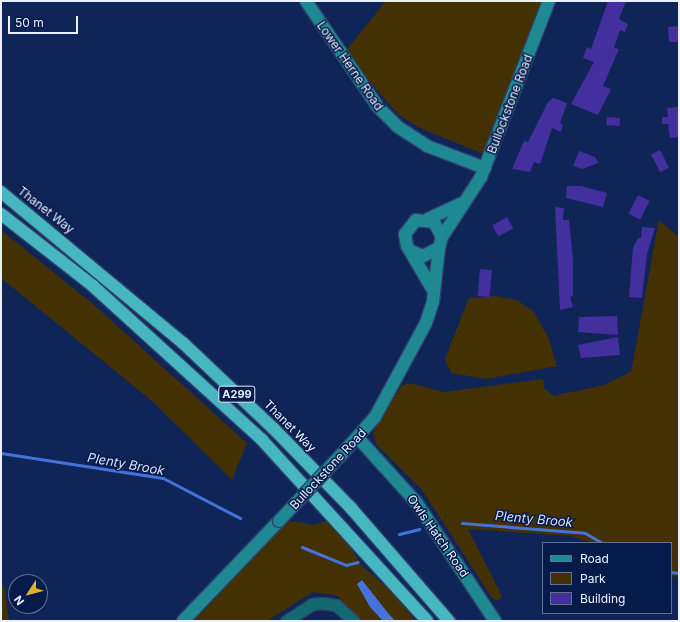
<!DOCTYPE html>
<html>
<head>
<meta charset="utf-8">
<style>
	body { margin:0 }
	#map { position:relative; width:680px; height:622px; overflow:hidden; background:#102557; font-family:Inter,sans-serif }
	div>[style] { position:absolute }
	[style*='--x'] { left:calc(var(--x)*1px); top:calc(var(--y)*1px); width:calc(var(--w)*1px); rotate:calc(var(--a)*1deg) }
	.green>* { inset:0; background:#433003 }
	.water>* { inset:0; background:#4473dc }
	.stream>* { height:3px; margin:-1.5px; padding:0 1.5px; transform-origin:1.5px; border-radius:1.5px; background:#4473dc }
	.building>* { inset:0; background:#432f9d; transform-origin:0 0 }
	.roads { filter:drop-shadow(1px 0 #2f426e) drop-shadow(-1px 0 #2f426e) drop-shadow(0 1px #2f426e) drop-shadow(0 -1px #2f426e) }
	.street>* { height:11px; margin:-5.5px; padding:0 5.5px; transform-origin:5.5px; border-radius:5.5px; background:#146971 }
	.secondary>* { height:12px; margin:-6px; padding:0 6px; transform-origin:6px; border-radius:6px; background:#1e8993 }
	.highway>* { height:12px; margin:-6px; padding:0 6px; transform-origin:6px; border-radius:6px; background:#46b7c1 }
	.bridges { filter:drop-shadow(1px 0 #2f426e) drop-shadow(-1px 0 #2f426e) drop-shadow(0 1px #2f426e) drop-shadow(0 -1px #2f426e) }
	.secondary-bridge>* { height:12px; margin:-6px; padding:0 6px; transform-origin:6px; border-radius:6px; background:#1e8993 }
	span { translate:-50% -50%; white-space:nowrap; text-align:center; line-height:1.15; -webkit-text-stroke:3px #071b4b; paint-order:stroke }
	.shield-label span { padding:1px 3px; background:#071b4b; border:1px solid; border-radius:3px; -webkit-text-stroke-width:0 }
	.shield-label { font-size:11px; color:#eaf1fd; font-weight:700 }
	.street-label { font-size:12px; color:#eaf1fd }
	.water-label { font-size:13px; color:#d3e0fb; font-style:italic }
	.frame { position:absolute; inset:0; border:2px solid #eaf1fd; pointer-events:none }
	.legend { position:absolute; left:542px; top:542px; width:130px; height:72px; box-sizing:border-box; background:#071b4b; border:1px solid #627192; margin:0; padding:5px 7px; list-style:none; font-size:12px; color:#eaf1fd }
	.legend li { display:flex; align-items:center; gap:8px; height:20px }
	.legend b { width:20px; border:1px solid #627192 }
	.north { position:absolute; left:8px; top:574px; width:40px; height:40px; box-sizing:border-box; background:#071b4b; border:1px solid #627192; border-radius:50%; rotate:234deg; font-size:11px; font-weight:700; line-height:16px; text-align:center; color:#eaf1fd }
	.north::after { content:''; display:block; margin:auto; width:14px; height:18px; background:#e3ae34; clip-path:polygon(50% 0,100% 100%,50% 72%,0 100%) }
	.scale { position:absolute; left:8px; top:16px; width:70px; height:18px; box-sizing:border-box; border:2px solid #eaf1fd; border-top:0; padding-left:5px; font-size:12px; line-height:14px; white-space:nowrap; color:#eaf1fd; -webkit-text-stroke:3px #071b4b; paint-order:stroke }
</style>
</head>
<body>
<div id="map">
	<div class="green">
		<i style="clip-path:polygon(386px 1px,548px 1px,486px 155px,420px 128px,399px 115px,366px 78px,347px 49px)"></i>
		<i style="clip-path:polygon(659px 220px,679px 237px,679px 576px,671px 577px,671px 543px,593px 543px,571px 536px,468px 529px,502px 596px,498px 601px,492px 598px,422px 490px,376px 444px,373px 432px,401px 386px,409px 383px,444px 392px,543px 379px,544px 388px,553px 396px,604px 385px,631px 372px)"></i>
		<i style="clip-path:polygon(1px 230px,93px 304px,247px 443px,232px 480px,152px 401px,1px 278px)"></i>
		<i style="clip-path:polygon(496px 296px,517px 300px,534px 312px,548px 337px,557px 366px,486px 379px,451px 373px,445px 359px,469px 298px)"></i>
		<i style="clip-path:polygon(327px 520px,349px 544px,361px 565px,390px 590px,416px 621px,359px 621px,338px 596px,313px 592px,267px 621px,187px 621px,281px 525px,291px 521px,315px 525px)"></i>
		<i style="clip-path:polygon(4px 585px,9px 621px,1px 621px,1px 586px)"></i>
	</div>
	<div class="water">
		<i style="clip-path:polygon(362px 580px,388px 613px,395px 621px,383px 621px,370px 607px,357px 584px)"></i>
	</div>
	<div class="stream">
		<i style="--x:1;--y:453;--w:164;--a:8.8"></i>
		<i style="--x:163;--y:478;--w:87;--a:27.5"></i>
		<i style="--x:462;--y:523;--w:123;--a:4.6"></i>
		<i style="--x:585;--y:533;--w:20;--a:30"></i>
		<i style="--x:399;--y:534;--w:21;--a:-14"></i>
		<i style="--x:302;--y:547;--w:48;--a:22.2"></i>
		<i style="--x:346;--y:565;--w:12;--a:-14"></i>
		<i style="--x:671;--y:572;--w:8;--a:7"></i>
	</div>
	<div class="building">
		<i style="clip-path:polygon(608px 1px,626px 1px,619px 19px,628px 24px,625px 32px,620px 30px,614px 48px,619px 49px,603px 86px,611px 89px,598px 115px,571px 104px,594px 62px,583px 58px,587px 47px,591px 49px)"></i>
		<i style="clip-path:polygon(679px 26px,679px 42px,669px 42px,668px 27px)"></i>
		<i style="clip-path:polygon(553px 98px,567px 103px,560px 123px,563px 125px,561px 132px,552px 128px,540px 164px,534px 162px,530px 172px,512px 169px,524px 141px,528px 142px,548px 102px)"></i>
		<i style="clip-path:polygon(679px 107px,679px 137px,670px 138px,668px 124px,662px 124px,662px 117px,668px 117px,667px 108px)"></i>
		<i style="left:607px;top:117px;width:13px;height:8px;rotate:4deg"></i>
		<i style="left:660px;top:150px;width:20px;height:10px;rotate:63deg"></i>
		<i style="clip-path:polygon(579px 151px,595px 157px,598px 163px,582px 169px,573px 166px)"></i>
		<i style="clip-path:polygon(567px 186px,581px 186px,607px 193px,603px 207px,566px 198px)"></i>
		<i style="left:638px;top:195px;width:13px;height:21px;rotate:27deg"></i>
		<i style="clip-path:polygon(555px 207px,564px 208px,563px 220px,569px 220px,573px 259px,573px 296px,570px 297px,573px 307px,560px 310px)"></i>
		<i style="left:507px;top:217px;width:13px;height:17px;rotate:61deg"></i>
		<i style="clip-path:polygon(642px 227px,655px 228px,647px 254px,642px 298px,629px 297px,633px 248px,638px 238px,641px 238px)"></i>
		<i style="left:480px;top:269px;width:12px;height:27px;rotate:5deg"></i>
		<i style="clip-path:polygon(617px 316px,618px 335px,578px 332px,579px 317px)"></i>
		<i style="clip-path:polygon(618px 337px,620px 355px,581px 358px,578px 345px)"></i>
	</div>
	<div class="roads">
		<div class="street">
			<i style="--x:286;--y:621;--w:31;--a:-33"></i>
			<i style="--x:312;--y:604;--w:10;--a:-6"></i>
			<i style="--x:322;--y:603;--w:14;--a:8"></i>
			<i style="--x:336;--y:605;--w:24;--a:42"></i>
		</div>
		<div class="secondary">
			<i style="--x:306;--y:1;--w:128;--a:55.8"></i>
			<i style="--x:378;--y:107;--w:28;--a:45"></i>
			<i style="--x:398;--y:127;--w:35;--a:33"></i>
			<i style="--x:427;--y:146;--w:62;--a:20.8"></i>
			<i style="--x:428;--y:219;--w:38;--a:-25"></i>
			<i style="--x:442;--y:237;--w:72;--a:-57"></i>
			<i style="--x:481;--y:177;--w:189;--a:-68.9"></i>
			<i style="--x:411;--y:251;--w:13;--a:23"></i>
			<i style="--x:423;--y:256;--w:18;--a:-27"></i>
			<i style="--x:439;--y:248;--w:11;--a:-75"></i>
			<i style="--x:442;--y:237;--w:17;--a:-118"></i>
			<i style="--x:434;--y:222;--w:18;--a:-174"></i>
			<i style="--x:416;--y:220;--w:18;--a:128"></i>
			<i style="--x:405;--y:234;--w:12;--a:81"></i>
			<i style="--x:407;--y:246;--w:51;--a:59.4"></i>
			<i style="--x:358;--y:438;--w:86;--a:47.8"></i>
			<i style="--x:416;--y:502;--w:143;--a:56.4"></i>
			<i style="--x:342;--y:454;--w:50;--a:-48.3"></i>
			<i style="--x:375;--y:417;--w:107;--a:-61.5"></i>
			<i style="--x:426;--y:323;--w:22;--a:-72"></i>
			<i style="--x:433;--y:302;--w:54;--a:-83.7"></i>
			<i style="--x:183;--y:621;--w:139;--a:-46.2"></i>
		</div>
		<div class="highway">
			<i style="--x:1;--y:192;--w:236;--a:39.7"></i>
			<i style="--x:183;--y:343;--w:124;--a:43.4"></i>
			<i style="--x:273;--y:428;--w:112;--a:45.7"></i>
			<i style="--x:351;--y:508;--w:150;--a:49.1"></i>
			<i style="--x:1;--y:214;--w:117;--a:38"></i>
			<i style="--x:93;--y:286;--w:229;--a:42.3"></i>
			<i style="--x:262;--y:440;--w:245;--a:47.6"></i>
		</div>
	</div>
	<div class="bridges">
		<div class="secondary-bridge">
			<i style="--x:279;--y:521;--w:92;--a:-46.8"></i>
		</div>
	</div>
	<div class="shield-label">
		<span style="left:237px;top:394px">A299</span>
	</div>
	<div class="street-label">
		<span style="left:350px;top:66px;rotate:55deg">Lower Herne Road</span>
		<span style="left:510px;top:104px;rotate:-69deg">Bullockstone Road</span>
		<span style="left:46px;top:210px;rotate:38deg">Thanet Way</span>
		<span style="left:290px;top:426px;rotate:45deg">Thanet Way</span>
		<span style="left:328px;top:469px;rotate:-47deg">Bullockstone Road</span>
		<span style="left:438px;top:536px;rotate:55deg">Owls Hatch Road</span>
	</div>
	<div class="water-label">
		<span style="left:126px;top:464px;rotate:10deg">Plenty Brook</span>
		<span style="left:534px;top:519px;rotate:5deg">Plenty Brook</span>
	</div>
	<div class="frame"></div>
	<ul class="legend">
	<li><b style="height:5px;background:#1e8993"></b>Road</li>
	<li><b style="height:11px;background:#433003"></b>Park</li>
	<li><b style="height:11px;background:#432f9d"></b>Building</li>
	</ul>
	<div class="north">N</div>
	<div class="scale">50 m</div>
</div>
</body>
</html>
